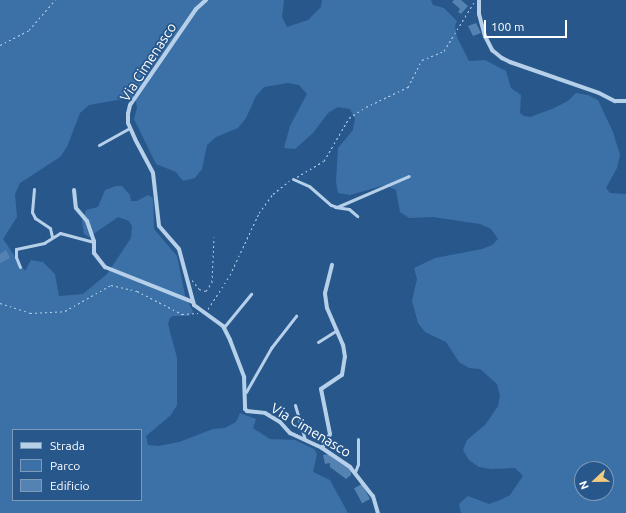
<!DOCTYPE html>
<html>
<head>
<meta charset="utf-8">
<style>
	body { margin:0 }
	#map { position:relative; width:626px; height:513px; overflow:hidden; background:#28578b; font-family:Ubuntu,sans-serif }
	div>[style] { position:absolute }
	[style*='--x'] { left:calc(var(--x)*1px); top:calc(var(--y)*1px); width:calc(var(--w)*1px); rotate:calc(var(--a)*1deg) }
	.green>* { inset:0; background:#3c71a7 }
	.building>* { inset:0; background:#5482b3; transform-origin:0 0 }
	.path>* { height:1px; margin-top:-0.5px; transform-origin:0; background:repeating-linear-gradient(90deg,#b6d0ea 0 2px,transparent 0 5px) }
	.lane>* { height:3px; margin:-1.5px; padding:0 1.5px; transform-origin:1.5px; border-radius:1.5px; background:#b6d0ea }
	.street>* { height:4px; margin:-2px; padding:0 2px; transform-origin:2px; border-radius:2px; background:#b6d0ea }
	span { translate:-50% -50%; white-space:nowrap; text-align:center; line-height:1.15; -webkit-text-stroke:3.5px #28578b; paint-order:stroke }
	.street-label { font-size:14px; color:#fff }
	.legend { position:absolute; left:12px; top:429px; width:130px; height:72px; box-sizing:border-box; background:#28578b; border:1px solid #7e9ab9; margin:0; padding:5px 7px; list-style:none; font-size:12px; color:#fff }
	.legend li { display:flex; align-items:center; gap:8px; height:20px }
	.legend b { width:20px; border:1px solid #7e9ab9 }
	.north { position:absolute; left:574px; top:461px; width:40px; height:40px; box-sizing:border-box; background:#28578b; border:1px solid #7e9ab9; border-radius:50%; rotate:248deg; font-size:11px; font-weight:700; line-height:16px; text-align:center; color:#fff }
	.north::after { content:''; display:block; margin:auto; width:14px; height:18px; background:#f2cb7c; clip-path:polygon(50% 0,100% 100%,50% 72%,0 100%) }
	.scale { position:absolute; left:484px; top:20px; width:83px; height:18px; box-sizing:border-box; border:2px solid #fff; border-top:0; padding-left:5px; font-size:12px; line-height:14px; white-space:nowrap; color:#fff; -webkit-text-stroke:3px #28578b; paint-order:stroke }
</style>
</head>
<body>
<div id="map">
	<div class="green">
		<i style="clip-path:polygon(evenodd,0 0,284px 0,282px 17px,287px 27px,308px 20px,321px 7px,322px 0,431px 0,433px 5px,444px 8px,457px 21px,455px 26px,457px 37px,469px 61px,485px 60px,506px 71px,511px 88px,521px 95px,520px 113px,524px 116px,530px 117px,552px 109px,568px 101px,576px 93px,588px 95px,598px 100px,613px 132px,620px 155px,617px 168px,606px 188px,610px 193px,626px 194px,626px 513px,461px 513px,459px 504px,468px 496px,489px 504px,500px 500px,510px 495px,523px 476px,515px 468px,491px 469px,479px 467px,469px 460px,463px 450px,467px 440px,485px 425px,498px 406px,500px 395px,497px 384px,480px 369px,469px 368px,459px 362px,446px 342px,425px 332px,418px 323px,412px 301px,417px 279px,414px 268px,435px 258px,482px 249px,492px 245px,498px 239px,491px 229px,480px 224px,433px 217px,409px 218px,400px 212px,396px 190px,385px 185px,350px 195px,338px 193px,336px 182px,338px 148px,353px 130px,355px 119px,350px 109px,338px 107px,328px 113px,313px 133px,295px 149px,284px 148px,290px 126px,307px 94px,299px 85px,288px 83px,264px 87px,256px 96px,246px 118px,238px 128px,216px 137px,207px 145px,202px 169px,195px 178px,183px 181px,176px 172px,156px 164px,134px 119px,137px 108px,135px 97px,89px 105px,80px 113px,67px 147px,60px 157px,20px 183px,15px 194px,17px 217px,3px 239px,25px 271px,31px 260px,43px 262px,55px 274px,59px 296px,83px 294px,107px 274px,131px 238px,132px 226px,129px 221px,118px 217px,89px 237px,84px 234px,82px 221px,86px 210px,98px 207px,105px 190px,116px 186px,122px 186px,130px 195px,131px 201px,137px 201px,148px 195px,153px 198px,154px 229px,177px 256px,185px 295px,193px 312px,189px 316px,173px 316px,170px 318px,168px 324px,177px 358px,177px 405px,171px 415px,146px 436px,148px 445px,158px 446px,179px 442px,213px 429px,225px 428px,236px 422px,240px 413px,256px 419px,253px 428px,270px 439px,295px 440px,314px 449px,317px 454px,313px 472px,330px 480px,348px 513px,0 513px,0 0,13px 430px,141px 430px,141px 500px,13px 500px,13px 430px,0 0,582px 469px,606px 469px,606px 493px,582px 493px,582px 469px)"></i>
	</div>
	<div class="building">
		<i style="clip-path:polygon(454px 0,461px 0,468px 6px,461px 14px,458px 12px,460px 9px,452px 2px)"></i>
		<i style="clip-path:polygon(476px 23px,481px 33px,473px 36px,468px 26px)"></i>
		<i style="clip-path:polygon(6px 250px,10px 258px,0 263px,0 254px)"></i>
		<i style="clip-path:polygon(330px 454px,351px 470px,351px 475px,346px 479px,330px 467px,330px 463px,325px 464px,323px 455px)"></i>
		<i style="left:362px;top:484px;width:17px;height:9px;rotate:62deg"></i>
	</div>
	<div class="path">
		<i style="--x:0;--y:45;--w:33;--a:-27"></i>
		<i style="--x:29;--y:30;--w:40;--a:-49"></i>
		<i style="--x:297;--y:177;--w:31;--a:-31"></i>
		<i style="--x:324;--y:161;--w:50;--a:-59.8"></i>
		<i style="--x:349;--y:118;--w:20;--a:-33"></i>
		<i style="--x:366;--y:107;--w:47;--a:-25.5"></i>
		<i style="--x:408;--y:87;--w:30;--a:-63"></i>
		<i style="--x:422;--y:60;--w:24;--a:-22"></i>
		<i style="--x:444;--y:51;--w:57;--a:-58.5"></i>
		<i style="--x:192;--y:280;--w:11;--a:52"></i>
		<i style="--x:199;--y:289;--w:7;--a:16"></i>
		<i style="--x:206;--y:291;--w:11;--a:-56"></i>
		<i style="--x:212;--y:282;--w:45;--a:-87.5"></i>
		<i style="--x:0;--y:303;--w:32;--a:18"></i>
		<i style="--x:30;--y:313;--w:35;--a:-3"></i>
		<i style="--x:65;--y:311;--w:53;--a:-29.5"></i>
		<i style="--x:111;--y:285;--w:27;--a:13"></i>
		<i style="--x:137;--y:291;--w:51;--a:27.1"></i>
		<i style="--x:182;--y:314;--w:16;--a:-4"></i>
		<i style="--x:208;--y:309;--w:40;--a:-57.1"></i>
		<i style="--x:230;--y:275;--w:68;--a:-64.9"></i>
		<i style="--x:259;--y:213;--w:24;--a:-54"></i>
		<i style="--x:273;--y:194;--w:21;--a:-39"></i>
	</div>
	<div class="lane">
		<i style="--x:99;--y:145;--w:35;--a:-29"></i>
		<i style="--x:293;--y:179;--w:17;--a:24"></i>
		<i style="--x:309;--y:186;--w:29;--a:41"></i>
		<i style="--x:331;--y:205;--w:6;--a:18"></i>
		<i style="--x:337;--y:207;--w:78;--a:-23.3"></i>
		<i style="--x:34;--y:189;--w:23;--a:95"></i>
		<i style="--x:32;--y:212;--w:7;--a:63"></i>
		<i style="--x:35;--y:218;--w:18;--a:34"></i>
		<i style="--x:50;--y:228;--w:9;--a:77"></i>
		<i style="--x:335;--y:207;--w:14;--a:8"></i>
		<i style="--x:349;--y:209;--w:11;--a:41"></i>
		<i style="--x:20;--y:267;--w:11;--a:-112"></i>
		<i style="--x:16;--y:257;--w:8;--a:-90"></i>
		<i style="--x:16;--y:249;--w:29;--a:-12"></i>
		<i style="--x:44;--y:243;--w:19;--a:-32"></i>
		<i style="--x:60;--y:233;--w:34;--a:15"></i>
		<i style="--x:224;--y:327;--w:43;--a:-50.7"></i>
		<i style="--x:318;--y:342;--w:22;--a:-32"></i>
		<i style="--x:246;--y:392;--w:51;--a:-60.4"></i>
		<i style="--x:271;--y:348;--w:41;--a:-52"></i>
		<i style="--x:295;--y:405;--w:36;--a:74"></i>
		<i style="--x:355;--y:472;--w:9;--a:-69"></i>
		<i style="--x:358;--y:464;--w:25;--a:-90"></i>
	</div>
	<div class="street">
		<i style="--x:206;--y:0;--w:13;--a:138"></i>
		<i style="--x:196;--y:9;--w:116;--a:124.5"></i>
		<i style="--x:130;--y:105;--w:9;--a:103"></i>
		<i style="--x:128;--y:114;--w:9;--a:90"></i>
		<i style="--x:128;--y:123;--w:17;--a:66"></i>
		<i style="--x:135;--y:139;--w:38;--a:62"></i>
		<i style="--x:153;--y:173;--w:53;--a:83.5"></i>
		<i style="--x:159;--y:226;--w:30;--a:49"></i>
		<i style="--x:179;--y:249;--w:58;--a:75"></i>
		<i style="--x:194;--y:305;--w:36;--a:36"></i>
		<i style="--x:223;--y:326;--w:16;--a:63"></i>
		<i style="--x:230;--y:340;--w:40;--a:69"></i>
		<i style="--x:244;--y:377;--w:32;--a:88"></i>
		<i style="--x:245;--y:409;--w:3;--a:45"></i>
		<i style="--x:247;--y:411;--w:18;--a:6"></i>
		<i style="--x:265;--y:413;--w:17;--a:31"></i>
		<i style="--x:280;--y:422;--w:15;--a:48"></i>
		<i style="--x:290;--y:433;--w:35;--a:25"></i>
		<i style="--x:322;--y:448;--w:34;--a:34"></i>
		<i style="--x:350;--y:467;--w:37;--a:52"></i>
		<i style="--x:373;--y:496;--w:18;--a:74"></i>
		<i style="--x:479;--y:0;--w:14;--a:90"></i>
		<i style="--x:479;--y:14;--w:23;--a:75"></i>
		<i style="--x:485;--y:36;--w:16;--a:63"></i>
		<i style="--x:492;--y:50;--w:13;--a:39"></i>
		<i style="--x:502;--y:58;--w:9;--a:27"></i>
		<i style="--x:510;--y:62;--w:94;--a:19.2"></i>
		<i style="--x:599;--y:93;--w:18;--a:27"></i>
		<i style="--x:615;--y:101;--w:11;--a:0"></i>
		<i style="--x:74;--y:190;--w:18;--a:84"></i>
		<i style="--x:76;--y:208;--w:17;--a:50"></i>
		<i style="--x:87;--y:221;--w:21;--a:71"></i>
		<i style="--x:94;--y:241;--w:12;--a:90"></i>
		<i style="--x:94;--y:253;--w:18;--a:52"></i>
		<i style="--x:105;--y:267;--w:95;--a:21.7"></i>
		<i style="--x:322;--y:448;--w:16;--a:-60"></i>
		<i style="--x:330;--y:434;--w:46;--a:-101.3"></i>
		<i style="--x:321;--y:389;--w:25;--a:-34"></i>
		<i style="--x:342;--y:375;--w:18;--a:-81"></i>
		<i style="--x:345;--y:357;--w:12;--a:-99"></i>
		<i style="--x:343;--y:345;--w:40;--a:-113.4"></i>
		<i style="--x:327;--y:308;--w:15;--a:-98"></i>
		<i style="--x:325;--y:293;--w:29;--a:-76"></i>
	</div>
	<div class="street-label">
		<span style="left:148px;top:62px;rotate:-57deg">Via Cimenasco</span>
		<span style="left:311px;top:430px;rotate:31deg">Via Cimenasco</span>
	</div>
	<ul class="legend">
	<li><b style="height:5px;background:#b6d0ea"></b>Strada</li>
	<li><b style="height:11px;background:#3c71a7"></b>Parco</li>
	<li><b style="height:11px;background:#5482b3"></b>Edificio</li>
	</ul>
	<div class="north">N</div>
	<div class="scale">100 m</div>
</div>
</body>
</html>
